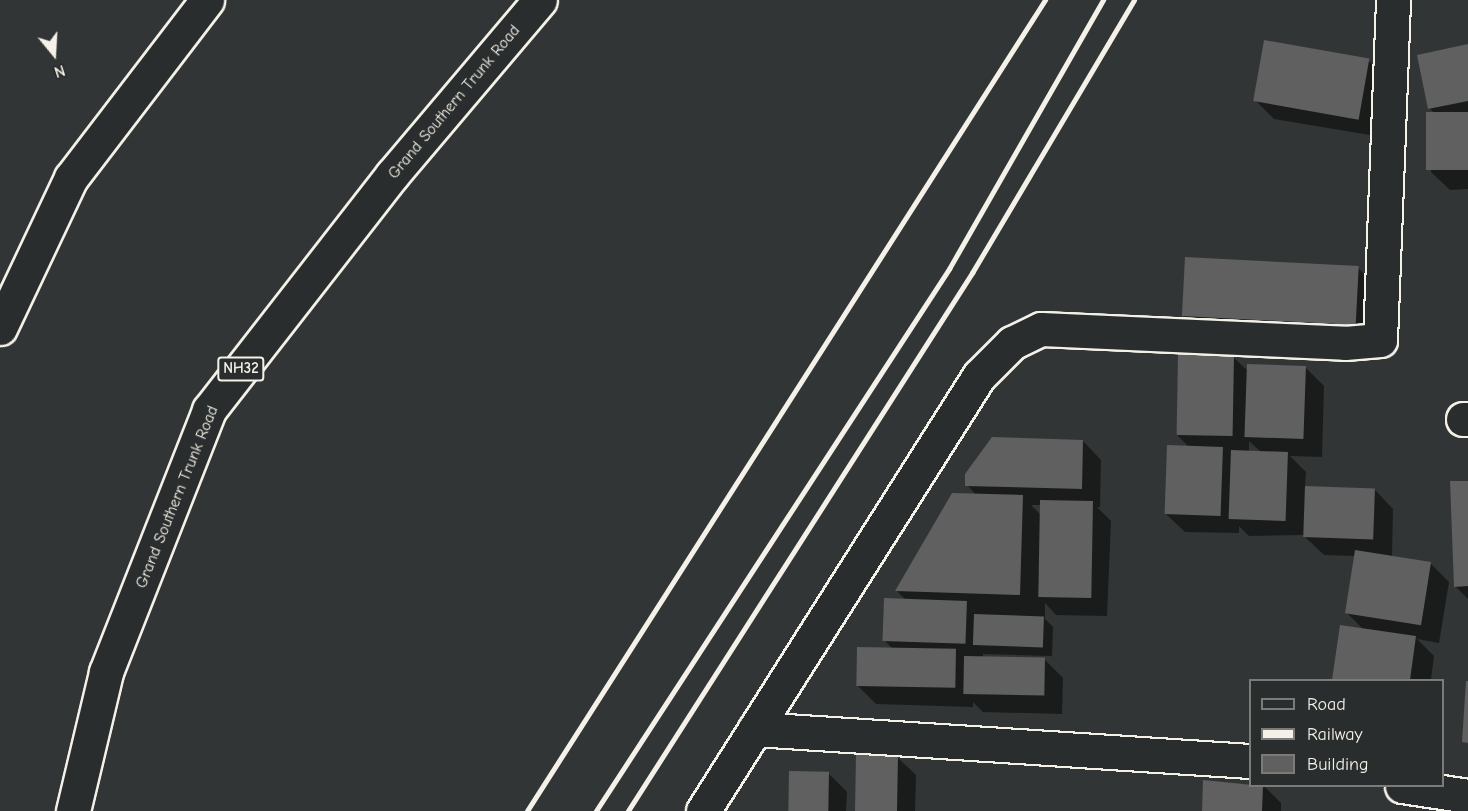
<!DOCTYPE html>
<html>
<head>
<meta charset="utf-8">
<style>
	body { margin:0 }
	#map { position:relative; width:1468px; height:811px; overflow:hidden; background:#323535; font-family:"Comic Neue",sans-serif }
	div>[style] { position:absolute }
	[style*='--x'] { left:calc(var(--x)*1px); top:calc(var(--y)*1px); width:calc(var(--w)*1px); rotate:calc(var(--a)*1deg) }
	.shadow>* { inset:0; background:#0007 }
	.building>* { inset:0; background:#5f605f; transform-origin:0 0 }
	.roads { filter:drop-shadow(2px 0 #f4f1e8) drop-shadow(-2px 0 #f4f1e8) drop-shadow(0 2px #f4f1e8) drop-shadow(0 -2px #f4f1e8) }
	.minor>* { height:33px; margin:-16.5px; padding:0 16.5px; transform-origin:16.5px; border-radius:16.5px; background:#2a2d2e }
	.trunk>* { height:33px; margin:-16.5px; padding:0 16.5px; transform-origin:16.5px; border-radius:16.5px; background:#2a2d2e }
	.rail>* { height:4.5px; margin:-2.25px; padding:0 2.25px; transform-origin:2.25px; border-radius:2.25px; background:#f4f1e8 }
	span { translate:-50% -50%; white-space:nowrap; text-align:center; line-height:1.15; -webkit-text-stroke:5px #2a2d2e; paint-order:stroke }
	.shield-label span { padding:2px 4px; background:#2a2d2e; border:2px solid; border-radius:4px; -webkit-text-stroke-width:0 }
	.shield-label { font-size:15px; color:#f4f1e8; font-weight:700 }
	.street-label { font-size:16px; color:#f4f1e8 }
	.legend { position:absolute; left:1249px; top:679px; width:195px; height:108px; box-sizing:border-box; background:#2a2d2e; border:2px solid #7b7b78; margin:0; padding:8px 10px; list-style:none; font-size:18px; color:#f4f1e8 }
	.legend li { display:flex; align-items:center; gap:12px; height:30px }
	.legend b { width:30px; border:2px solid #7b7b78 }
	.north { position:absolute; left:24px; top:24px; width:60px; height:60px; -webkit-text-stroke:4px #2a2d2e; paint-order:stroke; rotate:162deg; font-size:16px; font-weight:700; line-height:24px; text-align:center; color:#f4f1e8 }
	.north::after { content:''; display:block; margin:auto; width:21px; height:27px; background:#f4f1e8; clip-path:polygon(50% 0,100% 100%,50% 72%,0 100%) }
</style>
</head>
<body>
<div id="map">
	<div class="shadow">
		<i style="clip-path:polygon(1468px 45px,1468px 189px,1450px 190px,1431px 172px,1437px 115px,1429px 108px)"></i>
		<i style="clip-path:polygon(1368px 60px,1386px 78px,1376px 136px,1274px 119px,1255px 100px)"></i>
		<i style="clip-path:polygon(1358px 268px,1384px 294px,1381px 349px,1208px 340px,1183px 315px)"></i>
		<i style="clip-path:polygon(evenodd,1233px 357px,1248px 371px,1305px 367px,1324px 386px,1322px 457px,1290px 456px,1306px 472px,1305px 488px,1375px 490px,1393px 509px,1392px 557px,1430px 563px,1449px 582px,1439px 643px,1417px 639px,1434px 656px,1431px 680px,1334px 680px,1341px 627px,1364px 630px,1346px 612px,1355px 556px,1324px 555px,1303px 535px,1249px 536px,1239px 526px,1239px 533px,1185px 532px,1166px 514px,1189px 447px,1176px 434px,1233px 357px,1249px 441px,1261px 452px,1249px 452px,1249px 441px)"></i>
		<i style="clip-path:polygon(evenodd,1083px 441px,1101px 460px,1100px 507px,1097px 507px,1111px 521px,1107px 616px,1056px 615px,1045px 603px,1045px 619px,1053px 627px,1052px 656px,983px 654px,983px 658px,1044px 659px,1063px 678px,1062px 714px,983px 712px,973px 702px,973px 707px,876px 704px,857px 685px,893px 649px,884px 640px,906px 600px,897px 591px,977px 496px,967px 485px,1083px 441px,1031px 505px,1041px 505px,1041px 515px,1031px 505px)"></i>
		<i style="clip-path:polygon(1468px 482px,1468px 599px,1455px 586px)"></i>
		<i style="clip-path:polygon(897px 757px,916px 775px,915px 811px,856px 811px)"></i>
		<i style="clip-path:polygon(828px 773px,847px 792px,846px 811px,789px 811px)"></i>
		<i style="clip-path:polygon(1205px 782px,1264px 786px,1281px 803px,1281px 811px,1204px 811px)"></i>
	</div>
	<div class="building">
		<i style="left:1264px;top:40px;width:107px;height:62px;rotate:10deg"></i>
		<i style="clip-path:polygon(1468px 44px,1468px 101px,1428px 109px,1417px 55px)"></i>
		<i style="left:1468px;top:112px;width:58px;height:42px;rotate:90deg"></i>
		<i style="left:1185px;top:257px;width:174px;height:59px;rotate:3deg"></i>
		<i style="left:1178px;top:354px;width:56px;height:81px;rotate:1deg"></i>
		<i style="left:1247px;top:364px;width:59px;height:73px;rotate:2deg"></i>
		<i style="clip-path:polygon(992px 437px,1083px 440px,1082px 489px,965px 486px,965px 474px)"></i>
		<i style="left:1167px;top:445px;width:56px;height:69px;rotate:2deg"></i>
		<i style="left:1231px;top:450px;width:57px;height:69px;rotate:2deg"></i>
		<i style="clip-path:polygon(1450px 481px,1468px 481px,1468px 586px,1454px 587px)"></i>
		<i style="left:1305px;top:486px;width:70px;height:51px;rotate:2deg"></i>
		<i style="clip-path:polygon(952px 493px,1023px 495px,1020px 595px,895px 591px)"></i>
		<i style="left:1040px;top:500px;width:53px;height:97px;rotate:1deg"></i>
		<i style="left:1355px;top:550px;width:77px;height:64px;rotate:9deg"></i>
		<i style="left:884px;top:598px;width:83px;height:43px;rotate:2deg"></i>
		<i style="left:974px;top:614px;width:70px;height:31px;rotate:2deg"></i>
		<i style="clip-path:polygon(1340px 625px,1416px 636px,1410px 680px,1332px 680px)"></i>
		<i style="left:857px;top:647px;width:99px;height:39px;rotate:1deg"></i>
		<i style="left:964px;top:656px;width:81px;height:38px;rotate:1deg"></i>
		<i style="clip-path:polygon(1466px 681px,1468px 681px,1468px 743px,1462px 742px)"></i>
		<i style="left:856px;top:754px;width:42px;height:57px;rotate:1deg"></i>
		<i style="left:789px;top:771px;width:40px;height:40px;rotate:1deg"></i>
		<i style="clip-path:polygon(1203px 780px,1263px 786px,1262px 811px,1202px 811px)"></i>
	</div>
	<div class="roads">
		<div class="minor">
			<i style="--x:1463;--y:419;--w:5;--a:0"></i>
			<i style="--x:755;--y:729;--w:496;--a:3.7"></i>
			<i style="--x:1402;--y:786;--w:67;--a:8.6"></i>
			<i style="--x:703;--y:811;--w:515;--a:-57.61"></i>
			<i style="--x:979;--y:376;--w:47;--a:-45"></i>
			<i style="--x:1012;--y:343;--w:32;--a:-26"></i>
			<i style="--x:1041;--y:329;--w:304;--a:2.6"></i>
			<i style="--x:1345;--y:343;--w:35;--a:-5"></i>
			<i style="--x:1380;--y:340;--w:340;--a:-87.8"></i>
		</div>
		<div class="trunk">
			<i style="--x:0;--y:328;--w:166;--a:-64.7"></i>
			<i style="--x:71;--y:178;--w:224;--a:-52.6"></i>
			<i style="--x:73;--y:811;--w:143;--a:-76.6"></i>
			<i style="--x:106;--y:672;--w:282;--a:-68.5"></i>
			<i style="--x:209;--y:410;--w:298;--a:-52.1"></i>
			<i style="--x:392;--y:175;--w:229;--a:-49.8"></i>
		</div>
	</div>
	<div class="rail">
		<i style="--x:527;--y:811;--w:962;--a:-57.43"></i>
		<i style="--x:596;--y:811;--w:647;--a:-56.92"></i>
		<i style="--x:949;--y:269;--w:310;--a:-60.2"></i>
		<i style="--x:628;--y:811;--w:639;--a:-57.4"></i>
		<i style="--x:972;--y:273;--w:317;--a:-59.3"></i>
	</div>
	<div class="shield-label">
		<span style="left:241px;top:369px">NH32</span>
	</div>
	<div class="street-label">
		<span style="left:454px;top:102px;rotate:-50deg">Grand Southern Trunk Road</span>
		<span style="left:177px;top:497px;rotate:-68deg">Grand Southern Trunk Road</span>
	</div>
	<ul class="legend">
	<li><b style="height:8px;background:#2a2d2e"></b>Road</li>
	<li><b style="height:8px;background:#f4f1e8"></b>Railway</li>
	<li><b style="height:16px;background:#5f605f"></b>Building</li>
	</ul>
	<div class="north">N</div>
</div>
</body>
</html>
